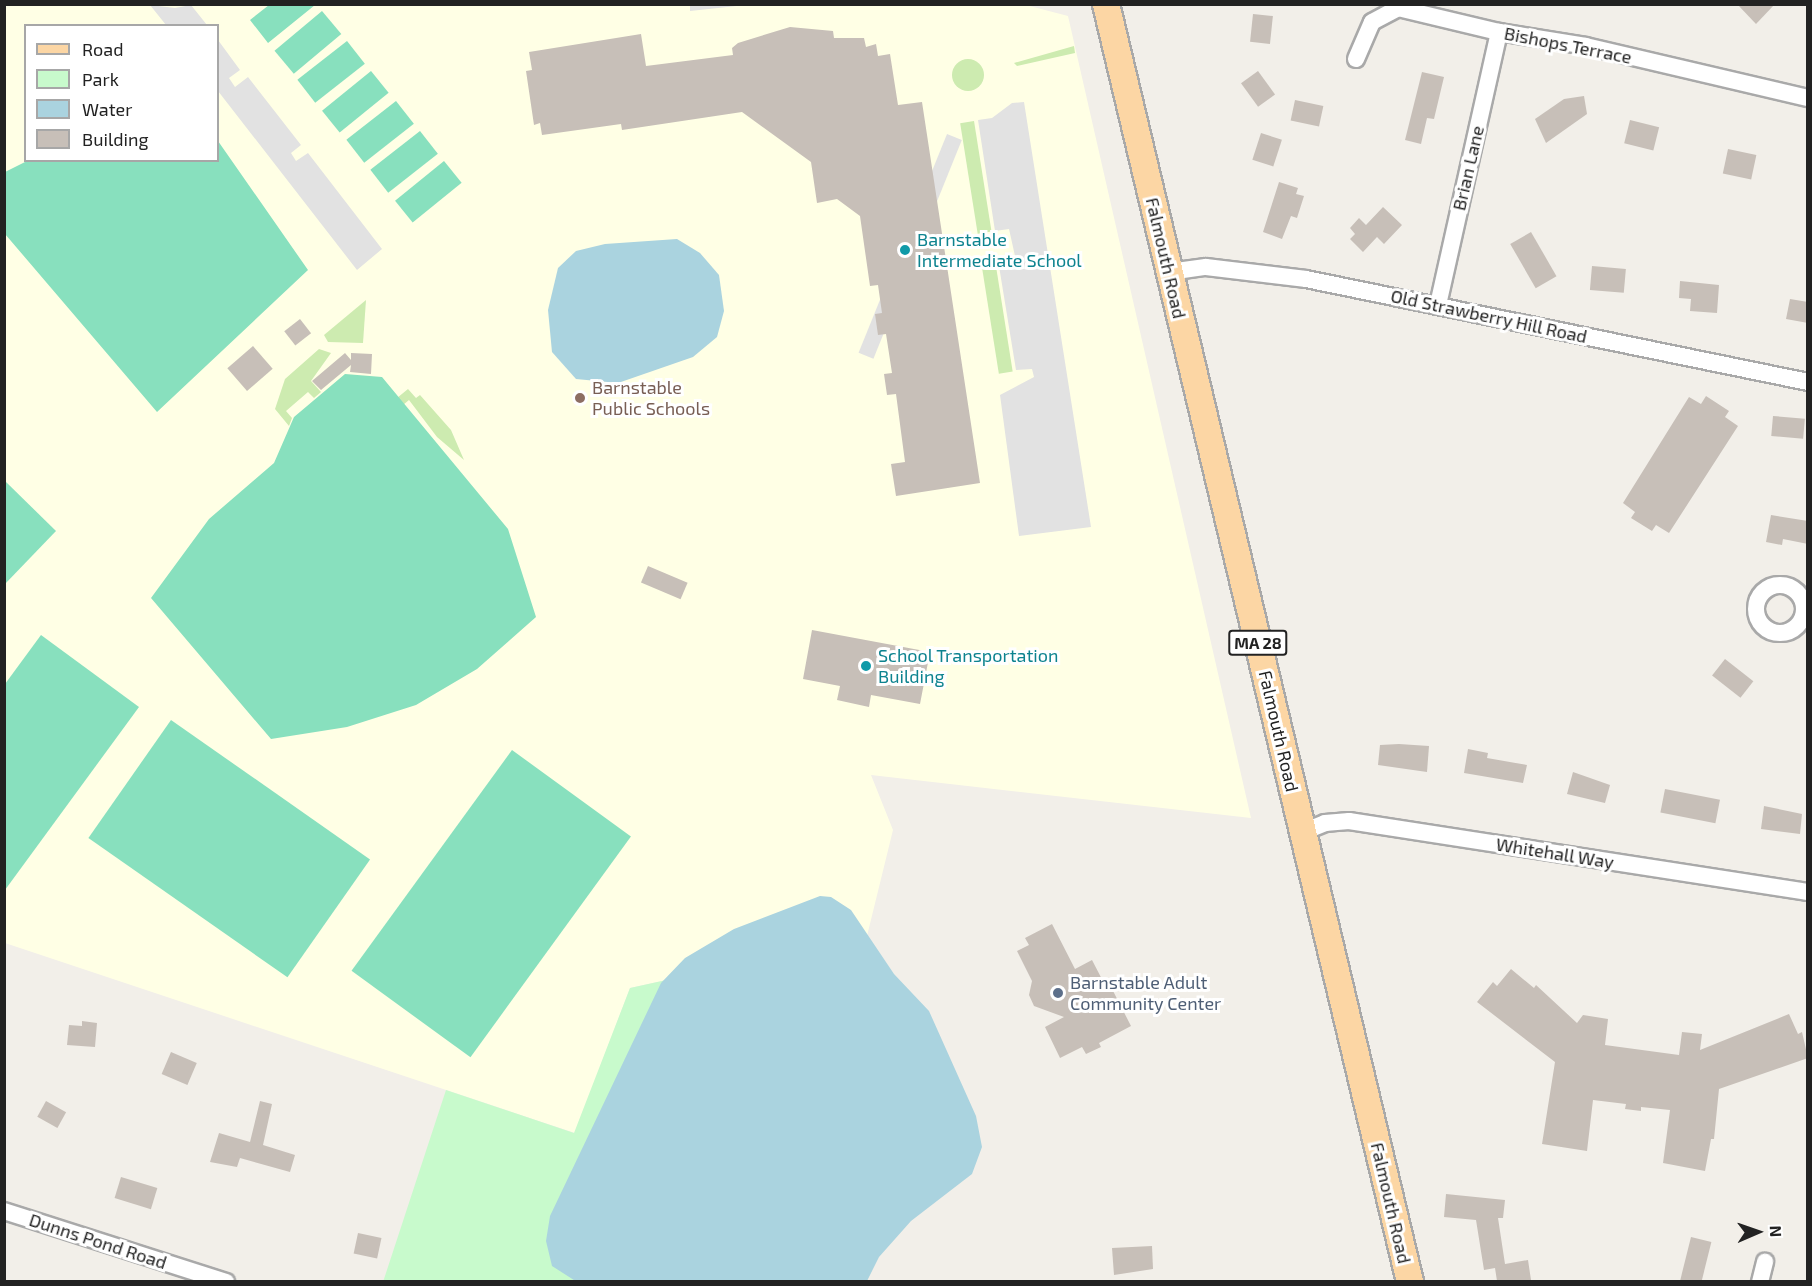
<!DOCTYPE html>
<html>
<head>
<meta charset="utf-8">
<style>
	body { margin:0 }
	#map { position:relative; width:1812px; height:1286px; overflow:hidden; background:#f2efe9; font-family:"Exo 2",sans-serif }
	div>[style] { position:absolute }
	[style*='--x'] { left:calc(var(--x)*1px); top:calc(var(--y)*1px); width:calc(var(--w)*1px); rotate:calc(var(--a)*1deg) }
	.education>* { inset:0; background:#ffffe5 }
	.grass>* { inset:0; background:#cdebb0; transform-origin:0 0 }
	.round { border-radius:50% }
	.park>* { inset:0; background:#c8facc }
	.pitch>* { inset:0; background:#88e0be; transform-origin:0 0 }
	.parking>* { inset:0; background:#e2e2e2; transform-origin:0 0 }
	.water>* { inset:0; background:#aad3df }
	.building>* { inset:0; background:#c7bfb8; transform-origin:0 0 }
	.roads { filter:drop-shadow(2px 0 #a9a9a9) drop-shadow(-2px 0 #a9a9a9) drop-shadow(0 2px #a9a9a9) drop-shadow(0 -2px #a9a9a9) }
	.street>* { height:16px; margin:-8px; padding:0 8px; transform-origin:8px; border-radius:8px; background:#fff }
	.street>.ring { margin:-8px; padding:0; box-sizing:content-box; background:none; border:16px solid #fff; border-radius:50% }
	.primary>* { height:26px; margin:-13px; padding:0 13px; transform-origin:13px; border-radius:13px; background:#fcd6a4 }
	.dots>* { width:16px; height:16px; translate:-50% -50%; box-sizing:border-box; border:3px solid #fff; border-radius:50% }
	span { translate:-50% -50%; white-space:nowrap; text-align:center; line-height:1.15; -webkit-text-stroke:6px #fff; paint-order:stroke }
	.shield-label span { padding:2px 4px; background:#fff; border:2px solid; border-radius:4px; -webkit-text-stroke-width:0 }
	.shield-label { font-size:16px; color:#222; font-weight:700 }
	.street-label { font-size:18px; color:#222 }
	.culture-label { font-size:18px; color:#0d838f }
	.left { translate:0 -50%; text-align:left }
	.education-label { font-size:18px; color:#785e54 }
	.service-label { font-size:18px; color:#4e5e75 }
	.frame { position:absolute; inset:0; border:6px solid #222; pointer-events:none }
	.legend { position:absolute; left:24px; top:24px; width:195px; height:138px; box-sizing:border-box; background:#fff; border:2px solid #a7a7a7; margin:0; padding:8px 10px; list-style:none; font-size:18px; color:#222 }
	.legend li { display:flex; align-items:center; gap:12px; height:30px }
	.legend b { width:30px; border:2px solid #a7a7a7 }
	.north { position:absolute; left:1728px; top:1202px; width:60px; height:60px; -webkit-text-stroke:4px #fff; paint-order:stroke; rotate:88deg; font-size:16px; font-weight:700; line-height:24px; text-align:center; color:#222 }
	.north::after { content:''; display:block; margin:auto; width:21px; height:27px; background:#222; clip-path:polygon(50% 0,100% 100%,50% 72%,0 100%) }
</style>
</head>
<body>
<div id="map">
	<div class="education">
		<i style="clip-path:polygon(evenodd,1022px 4px,1068px 16px,1251px 818px,871px 775px,893px 830px,867px 936px,630px 988px,575px 1133px,5px 943px,5px 5px,1022px 4px,26px 26px,218px 26px,218px 160px,26px 160px,26px 26px)"></i>
	</div>
	<div class="grass">
		<i style="clip-path:polygon(1074px 46px,1075px 53px,1017px 66px,1014px 63px)"></i>
		<i class="round" style="left:952px;top:59px;width:32px;height:32px"></i>
		<i style="left:974px;top:121px;width:112px;height:14px;rotate:81deg"></i>
		<i style="left:995px;top:260px;width:113px;height:14px;rotate:81deg"></i>
		<i style="clip-path:polygon(366px 300px,363px 343px,328px 342px,324px 335px)"></i>
		<i style="clip-path:polygon(319px 349px,331px 353px,311px 381px,321px 392px,314px 398px,308px 392px,286px 411px,292px 418px,289px 426px,275px 409px,285px 379px)"></i>
		<i style="clip-path:polygon(408px 389px,416px 398px,420px 395px,451px 430px,464px 460px,437px 437px,409px 400px,403px 405px,397px 398px)"></i>
	</div>
	<div class="park">
		<i style="clip-path:polygon(867px 936px,789px 1281px,383px 1282px,446px 1090px,574px 1133px,630px 988px)"></i>
	</div>
	<div class="pitch">
		<i style="clip-path:polygon(269px 5px,269px 4px,315px 5px,268px 43px,250px 20px)"></i>
		<i style="left:322px;top:11px;width:30px;height:62px;rotate:50deg"></i>
		<i style="left:347px;top:41px;width:29px;height:63px;rotate:52deg"></i>
		<i style="left:371px;top:71px;width:28px;height:63px;rotate:51deg"></i>
		<i style="left:396px;top:101px;width:29px;height:63px;rotate:52deg"></i>
		<i style="left:420px;top:131px;width:29px;height:63px;rotate:52deg"></i>
		<i style="clip-path:polygon(218px 141px,308px 270px,157px 412px,5px 234px,5px 172px,29px 160px,218px 160px)"></i>
		<i style="left:444px;top:161px;width:28px;height:63px;rotate:51deg"></i>
		<i style="clip-path:polygon(345px 374px,382px 377px,508px 529px,536px 617px,477px 669px,416px 705px,347px 727px,271px 739px,151px 598px,209px 519px,274px 463px,294px 417px)"></i>
		<i style="clip-path:polygon(5px 481px,56px 531px,5px 584px,4px 584px)"></i>
		<i style="clip-path:polygon(41px 635px,139px 707px,5px 890px,5px 684px)"></i>
		<i style="left:171px;top:720px;width:243px;height:144px;rotate:35deg"></i>
		<i style="left:512px;top:750px;width:147px;height:273px;rotate:36deg"></i>
	</div>
	<div class="parking">
		<i style="clip-path:polygon(690px 4px,746px 4px,746px 5px,690px 11px)"></i>
		<i style="clip-path:polygon(150px 5px,175px 8px,191px 5px,207px 25px,166px 25px)"></i>
		<i style="clip-path:polygon(218px 40px,240px 70px,229px 78px,235px 87px,248px 77px,301px 145px,291px 153px,296px 161px,308px 153px,382px 249px,357px 270px,218px 91px)"></i>
		<i style="clip-path:polygon(1024px 102px,1091px 527px,1019px 536px,1000px 395px,1034px 377px,1032px 369px,1016px 370px,998px 260px,1015px 256px,1009px 229px,995px 231px,978px 120px,992px 118px,1012px 103px)"></i>
		<i style="left:947px;top:134px;width:16px;height:236px;rotate:22deg"></i>
	</div>
	<div class="water">
		<i style="clip-path:polygon(677px 239px,700px 253px,719px 275px,724px 311px,717px 337px,693px 357px,618px 383px,576px 379px,552px 352px,548px 310px,558px 268px,576px 251px,605px 244px)"></i>
		<i style="clip-path:polygon(820px 896px,831px 897px,851px 910px,894px 974px,929px 1011px,976px 1116px,982px 1147px,972px 1174px,911px 1221px,879px 1257px,867px 1281px,577px 1282px,552px 1266px,546px 1241px,550px 1216px,661px 983px,685px 958px,734px 929px)"></i>
	</div>
	<div class="building">
		<i style="clip-path:polygon(1737px 4px,1775px 4px,1756px 24px)"></i>
		<i style="left:1253px;top:14px;width:20px;height:28px;rotate:6deg"></i>
		<i style="clip-path:polygon(790px 27px,833px 31px,834px 38px,864px 38px,866px 47px,876px 44px,878px 56px,890px 54px,898px 105px,922px 102px,980px 483px,896px 496px,891px 464px,905px 462px,896px 394px,887px 395px,884px 374px,892px 373px,886px 334px,878px 335px,875px 314px,882px 313px,878px 285px,870px 286px,860px 216px,837px 199px,817px 203px,811px 162px,742px 112px,622px 130px,621px 124px,542px 135px,540px 123px,534px 125px,526px 71px,532px 70px,529px 52px,641px 34px,646px 66px,733px 55px,732px 48px,738px 43px)"></i>
		<i style="left:1258px;top:71px;width:29px;height:21px;rotate:54deg"></i>
		<i style="clip-path:polygon(1422px 72px,1444px 77px,1434px 119px,1427px 118px,1421px 144px,1405px 140px)"></i>
		<i style="clip-path:polygon(1584px 96px,1587px 114px,1546px 143px,1535px 119px,1564px 99px)"></i>
		<i style="left:1295px;top:100px;width:29px;height:21px;rotate:12deg"></i>
		<i style="left:1630px;top:120px;width:30px;height:24px;rotate:14deg"></i>
		<i style="left:1261px;top:133px;width:22px;height:28px;rotate:18deg"></i>
		<i style="left:1728px;top:149px;width:29px;height:25px;rotate:12deg"></i>
		<i style="clip-path:polygon(1279px 182px,1298px 188px,1296px 194px,1304px 196px,1297px 218px,1291px 216px,1282px 239px,1263px 232px)"></i>
		<i style="clip-path:polygon(1383px 207px,1402px 225px,1384px 244px,1377px 237px,1363px 252px,1350px 239px,1355px 234px,1350px 228px,1359px 218px,1366px 225px)"></i>
		<i style="left:1531px;top:232px;width:51px;height:24px;rotate:60deg"></i>
		<i style="left:1592px;top:266px;width:34px;height:24px;rotate:5deg"></i>
		<i style="clip-path:polygon(1680px 281px,1719px 285px,1717px 313px,1690px 311px,1691px 299px,1679px 298px)"></i>
		<i style="clip-path:polygon(1790px 299px,1808px 302px,1808px 323px,1786px 319px)"></i>
		<i style="left:300px;top:319px;width:18px;height:20px;rotate:52deg"></i>
		<i style="left:253px;top:346px;width:30px;height:34px;rotate:49deg"></i>
		<i style="clip-path:polygon(345px 353px,351px 360px,351px 353px,372px 354px,371px 374px,350px 372px,351px 365px,321px 390px,312px 381px)"></i>
		<i style="clip-path:polygon(1706px 396px,1729px 411px,1725px 417px,1738px 426px,1669px 533px,1656px 525px,1652px 531px,1631px 518px,1635px 512px,1623px 503px,1689px 397px,1701px 404px)"></i>
		<i style="left:1773px;top:416px;width:32px;height:20px;rotate:5deg"></i>
		<i style="clip-path:polygon(1771px 515px,1808px 521px,1808px 544px,1783px 539px,1782px 545px,1766px 542px)"></i>
		<i style="left:648px;top:566px;width:43px;height:18px;rotate:23deg"></i>
		<i style="clip-path:polygon(812px 630px,930px 652px,920px 704px,871px 695px,869px 707px,837px 700px,840px 686px,803px 679px)"></i>
		<i style="left:1725px;top:659px;width:36px;height:21px;rotate:38deg"></i>
		<i style="clip-path:polygon(1399px 744px,1429px 746px,1427px 772px,1378px 765px,1380px 745px)"></i>
		<i style="clip-path:polygon(1468px 749px,1488px 753px,1487px 758px,1527px 765px,1523px 783px,1464px 773px)"></i>
		<i style="clip-path:polygon(1573px 772px,1610px 785px,1605px 803px,1567px 794px)"></i>
		<i style="left:1665px;top:789px;width:56px;height:24px;rotate:11deg"></i>
		<i style="clip-path:polygon(1764px 806px,1802px 814px,1800px 834px,1761px 829px)"></i>
		<i style="clip-path:polygon(1052px 924px,1075px 969px,1092px 960px,1106px 987px,1110px 985px,1131px 1026px,1099px 1043px,1101px 1047px,1086px 1054px,1082px 1047px,1060px 1058px,1045px 1027px,1064px 1017px,1034px 1006px,1029px 995px,1032px 981px,1017px 951px,1029px 945px,1025px 938px)"></i>
		<i style="clip-path:polygon(1511px 969px,1534px 988px,1536px 985px,1577px 1023px,1583px 1015px,1608px 1019px,1605px 1045px,1679px 1055px,1682px 1032px,1702px 1034px,1700px 1050px,1789px 1014px,1798px 1034px,1802px 1032px,1808px 1058px,1719px 1089px,1714px 1139px,1711px 1139px,1705px 1171px,1663px 1163px,1670px 1110px,1641px 1107px,1641px 1111px,1625px 1109px,1626px 1104px,1593px 1100px,1587px 1151px,1542px 1144px,1555px 1062px,1477px 1002px,1493px 982px,1497px 986px)"></i>
		<i style="clip-path:polygon(82px 1021px,97px 1023px,95px 1047px,67px 1045px,69px 1025px,82px 1026px)"></i>
		<i style="left:171px;top:1052px;width:28px;height:24px;rotate:23deg"></i>
		<i style="left:46px;top:1101px;width:23px;height:18px;rotate:29deg"></i>
		<i style="clip-path:polygon(260px 1101px,272px 1104px,263px 1145px,295px 1155px,290px 1172px,240px 1158px,237px 1167px,210px 1162px,219px 1133px,250px 1142px)"></i>
		<i style="left:121px;top:1177px;width:38px;height:22px;rotate:17deg"></i>
		<i style="clip-path:polygon(1446px 1194px,1505px 1200px,1503px 1218px,1498px 1218px,1505px 1264px,1528px 1260px,1531px 1280px,1497px 1281px,1495px 1268px,1484px 1270px,1476px 1220px,1444px 1217px)"></i>
		<i style="left:358px;top:1233px;width:24px;height:21px;rotate:12deg"></i>
		<i style="left:1691px;top:1237px;width:21px;height:45px;rotate:14deg"></i>
		<i style="clip-path:polygon(1152px 1246px,1153px 1269px,1114px 1275px,1112px 1248px)"></i>
	</div>
	<div class="roads">
		<div class="street">
			<i style="--x:1356;--y:59;--w:40;--a:-66.6"></i>
			<i style="--x:1372;--y:22;--w:30;--a:-28"></i>
			<i style="--x:1398;--y:8;--w:104;--a:13.4"></i>
			<i style="--x:1499;--y:32;--w:88;--a:9.1"></i>
			<i style="--x:1586;--y:46;--w:228;--a:13.2"></i>
			<i style="--x:1169;--y:272;--w:37;--a:-8"></i>
			<i style="--x:1206;--y:267;--w:101;--a:6.8"></i>
			<i style="--x:1306;--y:279;--w:512;--a:11.59"></i>
			<i style="--x:1438;--y:305;--w:280;--a:-77.4"></i>
			<i class="ring" style="left:1756px;top:585px;width:32px;height:32px"></i>
			<i style="--x:1303;--y:832;--w:24;--a:-22"></i>
			<i style="--x:1325;--y:823;--w:24;--a:-5"></i>
			<i style="--x:1349;--y:821;--w:464;--a:8.8"></i>
			<i style="--x:4;--y:1211;--w:233;--a:17.7"></i>
			<i style="--x:1760;--y:1282;--w:21;--a:-76"></i>
		</div>
		<div class="primary">
			<i style="--x:1106;--y:4;--w:1314;--a:76.62"></i>
		</div>
	</div>
	<div class="dots">
		<i style="left:905px;top:250px;background:#0f9aa8"></i>
		<i style="left:580px;top:398px;background:#8d6e63"></i>
		<i style="left:866px;top:666px;background:#0f9aa8"></i>
		<i style="left:1058px;top:993px;background:#5c6f8a"></i>
	</div>
	<div class="shield-label">
		<span style="left:1258px;top:643px">MA 28</span>
	</div>
	<div class="street-label">
		<span style="left:1568px;top:45px;rotate:11deg">Bishops Terrace</span>
		<span style="left:1468px;top:168px;rotate:-77deg">Brian Lane</span>
		<span style="left:1166px;top:258px;rotate:77deg">Falmouth Road</span>
		<span style="left:1489px;top:316px;rotate:12deg">Old Strawberry Hill Road</span>
		<span style="left:1279px;top:731px;rotate:77deg">Falmouth Road</span>
		<span style="left:1555px;top:853px;rotate:9deg">Whitehall Way</span>
		<span style="left:1391px;top:1203px;rotate:77deg">Falmouth Road</span>
		<span style="left:98px;top:1241px;rotate:18deg">Dunns Pond Road</span>
	</div>
	<div class="culture-label">
		<span class="left" style="left:917px;top:250px">Barnstable<br>Intermediate School</span>
		<span class="left" style="left:878px;top:666px">School Transportation<br>Building</span>
	</div>
	<div class="education-label">
		<span class="left" style="left:592px;top:398px">Barnstable<br>Public Schools</span>
	</div>
	<div class="service-label">
		<span class="left" style="left:1070px;top:993px">Barnstable Adult<br>Community Center</span>
	</div>
	<div class="frame"></div>
	<ul class="legend">
	<li><b style="height:8px;background:#fcd6a4"></b>Road</li>
	<li><b style="height:16px;background:#c8facc"></b>Park</li>
	<li><b style="height:16px;background:#aad3df"></b>Water</li>
	<li><b style="height:16px;background:#c7bfb8"></b>Building</li>
	</ul>
	<div class="north">N</div>
</div>
</body>
</html>
